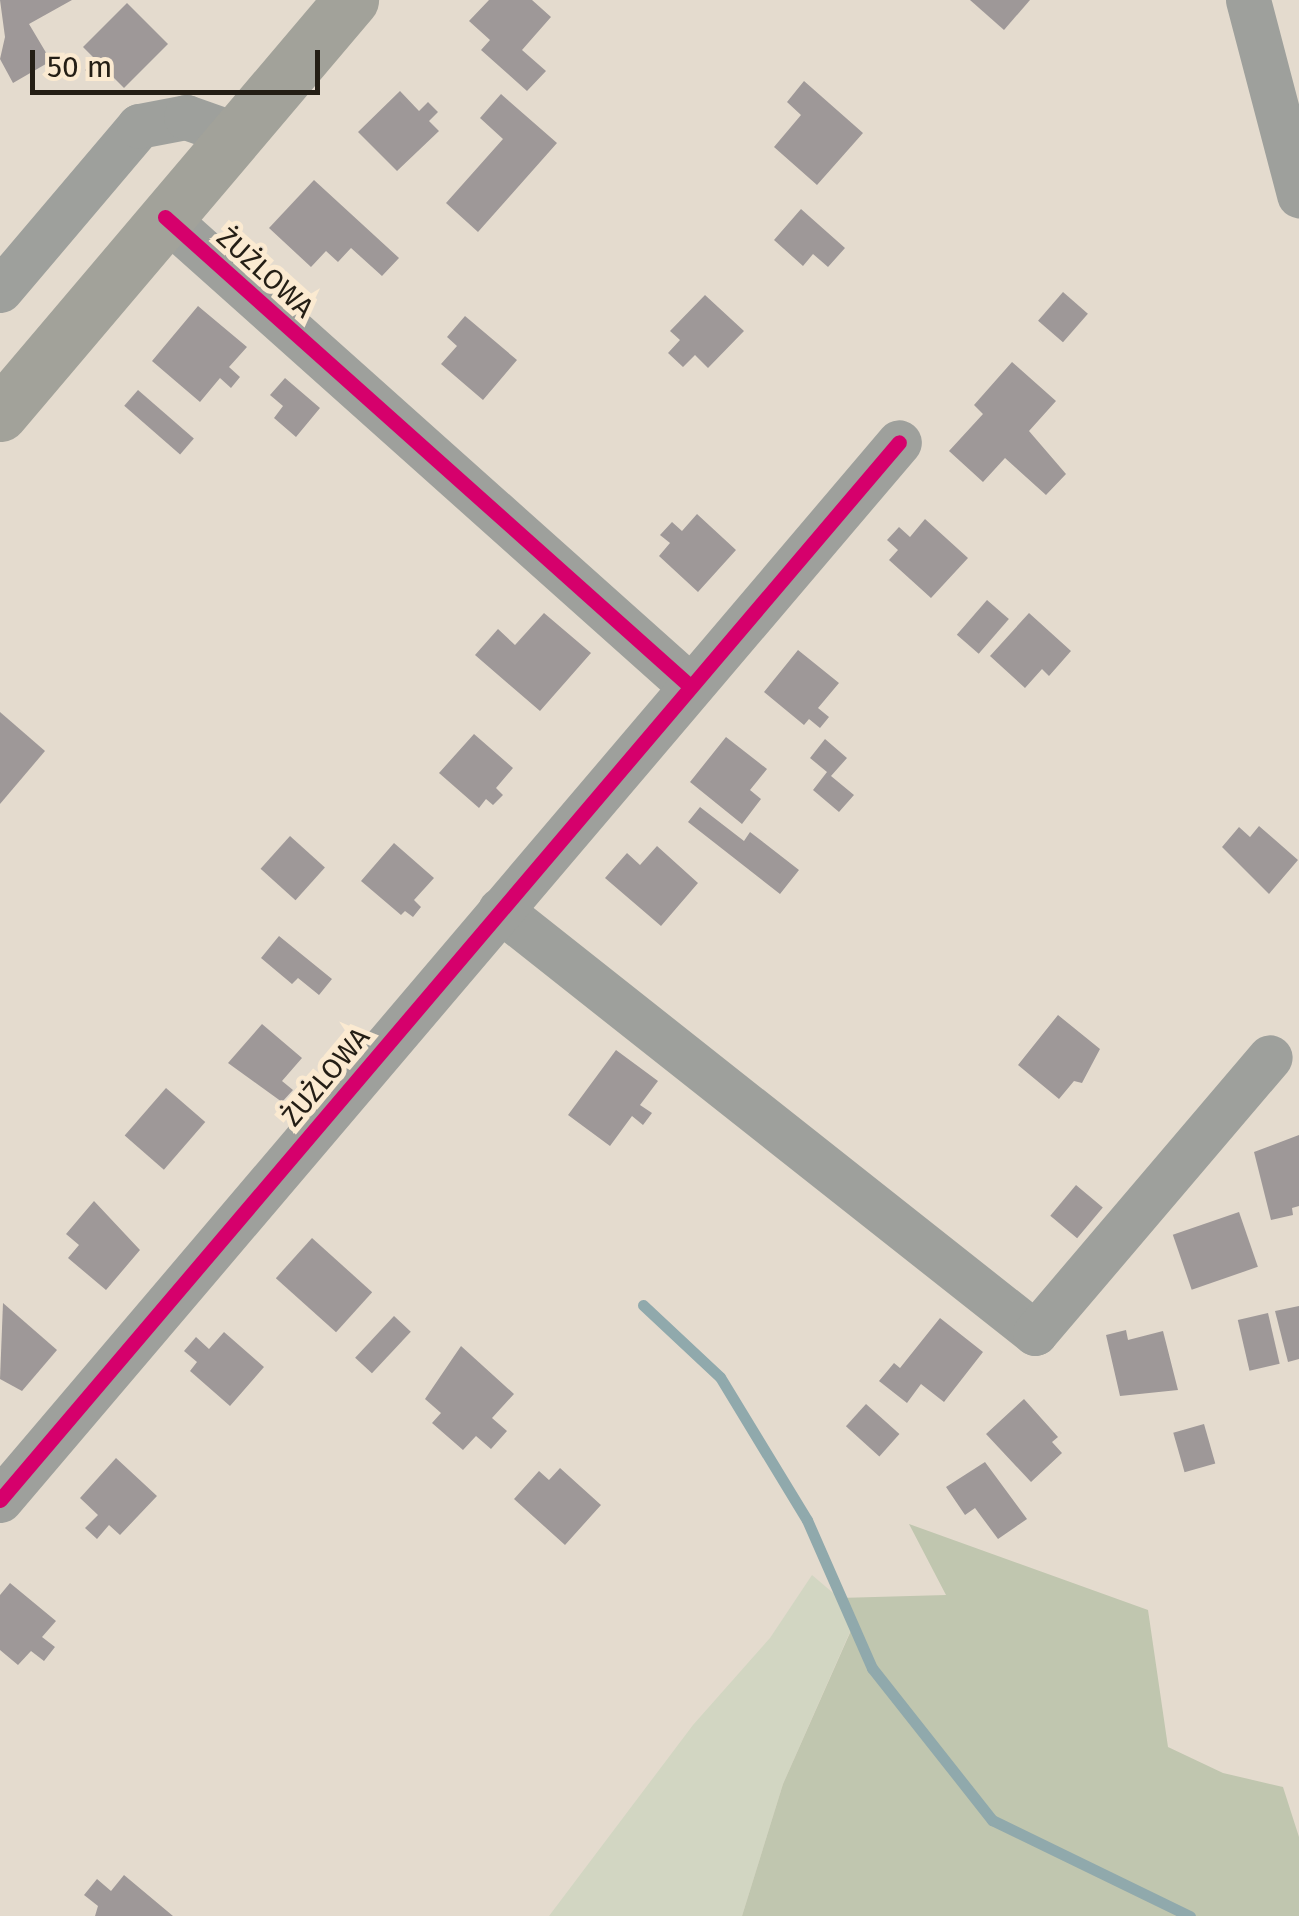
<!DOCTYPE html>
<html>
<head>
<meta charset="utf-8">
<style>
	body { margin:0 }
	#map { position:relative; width:1299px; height:1916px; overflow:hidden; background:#e4dbce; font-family:"Fira Sans",sans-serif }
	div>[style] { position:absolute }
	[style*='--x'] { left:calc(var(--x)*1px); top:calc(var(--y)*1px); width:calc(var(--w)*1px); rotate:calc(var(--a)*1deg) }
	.green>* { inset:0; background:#d2d6c2 }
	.forest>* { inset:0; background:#c0c6af }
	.stream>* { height:11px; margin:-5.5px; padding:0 5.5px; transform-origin:5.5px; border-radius:5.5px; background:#90a9ac }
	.building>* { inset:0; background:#9e9898; transform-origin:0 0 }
	.minor>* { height:45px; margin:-22.5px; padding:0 22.5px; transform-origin:22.5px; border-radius:22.5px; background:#9ea09c }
	.major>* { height:55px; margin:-27.5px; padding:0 27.5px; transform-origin:27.5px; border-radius:27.5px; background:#a2a29a }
	.cycleway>* { height:15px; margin:-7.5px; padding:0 7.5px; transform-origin:7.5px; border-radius:7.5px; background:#d6006c }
	span { translate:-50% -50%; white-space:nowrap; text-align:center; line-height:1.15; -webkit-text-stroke:10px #fbead1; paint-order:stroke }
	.street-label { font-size:28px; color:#241e15 }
	.scale { position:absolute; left:30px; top:50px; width:290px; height:45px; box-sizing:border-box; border:5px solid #241e15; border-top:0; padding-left:12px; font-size:30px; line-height:35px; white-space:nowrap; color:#241e15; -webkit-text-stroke:8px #fbead1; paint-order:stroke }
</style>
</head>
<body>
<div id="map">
	<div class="green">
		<i style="clip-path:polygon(812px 1575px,839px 1598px,853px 1625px,783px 1784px,742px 1916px,549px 1916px,693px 1725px,770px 1638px)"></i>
	</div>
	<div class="forest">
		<i style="clip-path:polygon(909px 1524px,1148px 1610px,1168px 1747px,1223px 1773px,1283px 1787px,1299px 1837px,1299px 1916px,742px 1916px,783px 1784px,853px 1626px,839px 1598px,946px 1595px)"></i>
	</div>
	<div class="stream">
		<i style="--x:643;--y:1305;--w:105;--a:43.1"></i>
		<i style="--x:720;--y:1377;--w:167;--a:58.7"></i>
		<i style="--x:807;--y:1520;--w:162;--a:66.3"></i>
		<i style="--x:872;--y:1668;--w:194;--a:51.7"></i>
		<i style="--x:992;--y:1820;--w:220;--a:25.9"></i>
	</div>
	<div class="building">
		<i style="clip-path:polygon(0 0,72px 0,29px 24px,51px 61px,13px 83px,0 59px,5px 37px)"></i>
		<i style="clip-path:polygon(489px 0,532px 0,551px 17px,522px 50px,546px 71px,527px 91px,481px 50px,490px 40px,469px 21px)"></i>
		<i style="clip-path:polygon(970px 0,1030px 0,1004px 30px)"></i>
		<i style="clip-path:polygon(127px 3px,168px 44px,124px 88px,106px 70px,96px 81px,85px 70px,96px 60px,83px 47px)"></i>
		<i style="clip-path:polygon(804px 81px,863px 133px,817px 185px,774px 147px,801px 115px,787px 102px)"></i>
		<i style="clip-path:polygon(400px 91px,419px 111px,428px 102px,438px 112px,429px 121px,439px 131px,397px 171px,358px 132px)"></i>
		<i style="clip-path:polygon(501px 94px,557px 143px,478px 232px,446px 203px,503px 139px,480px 118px)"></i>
		<i style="clip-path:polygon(314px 180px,399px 258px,382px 276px,351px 248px,338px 262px,326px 251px,311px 267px,269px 228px)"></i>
		<i style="clip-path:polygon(801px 209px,845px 248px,828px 267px,813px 254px,803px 266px,774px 240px)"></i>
		<i style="left:1063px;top:292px;width:33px;height:38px;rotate:41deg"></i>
		<i style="clip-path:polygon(705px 295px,744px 331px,708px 368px,695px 355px,683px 367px,668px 353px,680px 340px,670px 331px)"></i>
		<i style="clip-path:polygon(198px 306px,247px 347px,229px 367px,240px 377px,231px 388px,220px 378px,200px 402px,152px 361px)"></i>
		<i style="clip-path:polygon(465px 316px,517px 360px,483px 400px,441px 364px,457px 346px,447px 337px)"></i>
		<i style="clip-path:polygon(1012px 362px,1056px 401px,1029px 431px,1066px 474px,1046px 495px,1005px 458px,983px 482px,949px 451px,983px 414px,974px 405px)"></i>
		<i style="clip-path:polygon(285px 378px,320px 408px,296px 437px,274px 418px,283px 406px,270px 395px)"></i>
		<i style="left:138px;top:390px;width:74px;height:21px;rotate:41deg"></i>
		<i style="clip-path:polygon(697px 514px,736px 550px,698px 592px,659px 556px,670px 543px,660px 535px,672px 522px,682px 531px)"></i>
		<i style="clip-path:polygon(925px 519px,968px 558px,931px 598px,889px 560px,898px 550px,887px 540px,899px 527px,910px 537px)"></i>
		<i style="left:987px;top:600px;width:29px;height:46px;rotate:41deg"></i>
		<i style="clip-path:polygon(544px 613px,591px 653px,540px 711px,475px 655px,498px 629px,515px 645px)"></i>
		<i style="clip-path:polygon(1029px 613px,1071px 651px,1049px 676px,1042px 669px,1025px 688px,990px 656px)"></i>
		<i style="clip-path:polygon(798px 650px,839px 683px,818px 708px,829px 717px,820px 728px,809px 719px,804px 725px,764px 692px)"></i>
		<i style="clip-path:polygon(0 712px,45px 751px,0 804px)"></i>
		<i style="clip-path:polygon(474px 734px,513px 768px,496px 788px,503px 795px,493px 805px,486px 799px,479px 808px,439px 773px)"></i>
		<i style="clip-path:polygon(726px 737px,767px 769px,750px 790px,761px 799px,742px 824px,690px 782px)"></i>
		<i style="clip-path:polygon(825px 739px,847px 758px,831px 776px,854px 795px,839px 812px,813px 790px,827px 772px,810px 758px)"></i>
		<i style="clip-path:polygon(700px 807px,744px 841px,750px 832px,799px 870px,780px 894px,688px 822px)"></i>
		<i style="clip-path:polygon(1259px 826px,1298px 860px,1269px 894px,1222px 847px,1239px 827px,1250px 837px)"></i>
		<i style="left:290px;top:836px;width:47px;height:44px;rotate:42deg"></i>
		<i style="clip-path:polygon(394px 843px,434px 878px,414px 900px,421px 907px,413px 917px,405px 911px,401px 915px,361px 881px)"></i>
		<i style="clip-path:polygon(657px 846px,698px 883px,661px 926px,605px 878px,627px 853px,640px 865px)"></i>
		<i style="clip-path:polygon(279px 936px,332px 979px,319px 995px,298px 978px,292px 984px,261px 958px)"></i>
		<i style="clip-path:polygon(1058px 1015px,1100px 1049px,1082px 1083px,1074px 1081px,1059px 1099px,1018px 1065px)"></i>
		<i style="clip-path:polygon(262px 1024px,302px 1058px,282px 1081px,293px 1090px,282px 1102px,228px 1063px)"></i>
		<i style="clip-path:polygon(616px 1050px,658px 1081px,640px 1105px,652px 1113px,643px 1125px,632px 1116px,610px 1146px,568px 1115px)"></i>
		<i style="left:166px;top:1088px;width:52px;height:63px;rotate:41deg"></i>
		<i style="clip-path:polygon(1299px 1135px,1299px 1206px,1292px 1208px,1293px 1215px,1271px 1220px,1254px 1152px)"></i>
		<i style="left:1076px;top:1185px;width:35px;height:40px;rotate:40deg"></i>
		<i style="clip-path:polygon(94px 1201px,140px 1250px,106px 1290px,68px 1258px,79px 1245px,66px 1234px)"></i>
		<i style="left:1239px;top:1212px;width:58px;height:70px;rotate:71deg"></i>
		<i style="left:312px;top:1238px;width:81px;height:54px;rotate:42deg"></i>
		<i style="clip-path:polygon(3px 1303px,57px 1350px,22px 1391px,0 1379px)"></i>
		<i style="clip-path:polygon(1299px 1306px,1299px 1359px,1288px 1362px,1275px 1311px)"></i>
		<i style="left:1268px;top:1313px;width:52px;height:31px;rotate:77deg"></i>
		<i style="left:394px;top:1316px;width:23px;height:57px;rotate:43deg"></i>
		<i style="clip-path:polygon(940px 1318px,983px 1352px,944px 1402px,921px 1384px,907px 1403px,879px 1381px,894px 1363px,900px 1368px)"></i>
		<i style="clip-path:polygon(1126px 1330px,1128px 1340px,1163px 1331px,1178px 1390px,1120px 1396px,1106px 1335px)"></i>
		<i style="clip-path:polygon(224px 1332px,264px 1367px,230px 1406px,190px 1371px,197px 1362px,184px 1351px,196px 1337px,209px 1349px)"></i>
		<i style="clip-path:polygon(461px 1346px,514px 1394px,492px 1418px,507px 1431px,491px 1449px,476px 1436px,463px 1450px,432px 1423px,441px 1413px,425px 1399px)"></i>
		<i style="clip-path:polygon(1024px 1399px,1058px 1437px,1052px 1442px,1062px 1453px,1031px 1482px,986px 1434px)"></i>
		<i style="left:866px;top:1404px;width:45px;height:30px;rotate:42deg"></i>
		<i style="left:1204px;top:1424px;width:41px;height:32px;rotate:74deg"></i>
		<i style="clip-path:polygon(116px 1458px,157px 1496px,120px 1535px,109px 1525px,97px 1539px,85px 1528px,98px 1515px,80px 1498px)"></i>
		<i style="clip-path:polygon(985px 1462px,1027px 1519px,998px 1539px,975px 1508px,965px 1515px,946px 1487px)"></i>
		<i style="clip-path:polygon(560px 1468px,601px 1505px,565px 1545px,514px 1499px,539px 1471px,549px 1480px)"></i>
		<i style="clip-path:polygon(10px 1583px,56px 1621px,42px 1637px,55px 1647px,44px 1661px,31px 1651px,18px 1665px,0 1650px,0 1595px)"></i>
		<i style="clip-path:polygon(124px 1875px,173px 1916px,95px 1916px,98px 1906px,84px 1895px,97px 1879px,111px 1891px)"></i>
	</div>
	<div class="minor">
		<i style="--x:1248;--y:0;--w:202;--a:75.3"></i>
		<i style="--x:165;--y:217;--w:704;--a:41.78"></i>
		<i style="--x:0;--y:290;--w:215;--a:-49.7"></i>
		<i style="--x:139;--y:126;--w:48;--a:-10.8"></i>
		<i style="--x:186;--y:117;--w:51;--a:19.5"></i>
		<i style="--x:500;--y:910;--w:682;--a:38.33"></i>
		<i style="--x:1035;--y:1333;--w:362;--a:-49.6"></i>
		<i style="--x:0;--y:1500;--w:1388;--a:-49.64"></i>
	</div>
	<div class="major">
		<i style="--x:0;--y:414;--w:543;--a:-49.71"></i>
	</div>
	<div class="cycleway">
		<i style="--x:165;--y:217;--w:704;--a:41.78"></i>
		<i style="--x:0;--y:1500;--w:1388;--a:-49.64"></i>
	</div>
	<div class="street-label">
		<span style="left:265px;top:273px;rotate:42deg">ŻUŻLOWA</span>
		<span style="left:326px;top:1077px;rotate:-50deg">ŻUŻLOWA</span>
	</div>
	<div class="scale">50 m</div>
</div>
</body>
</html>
